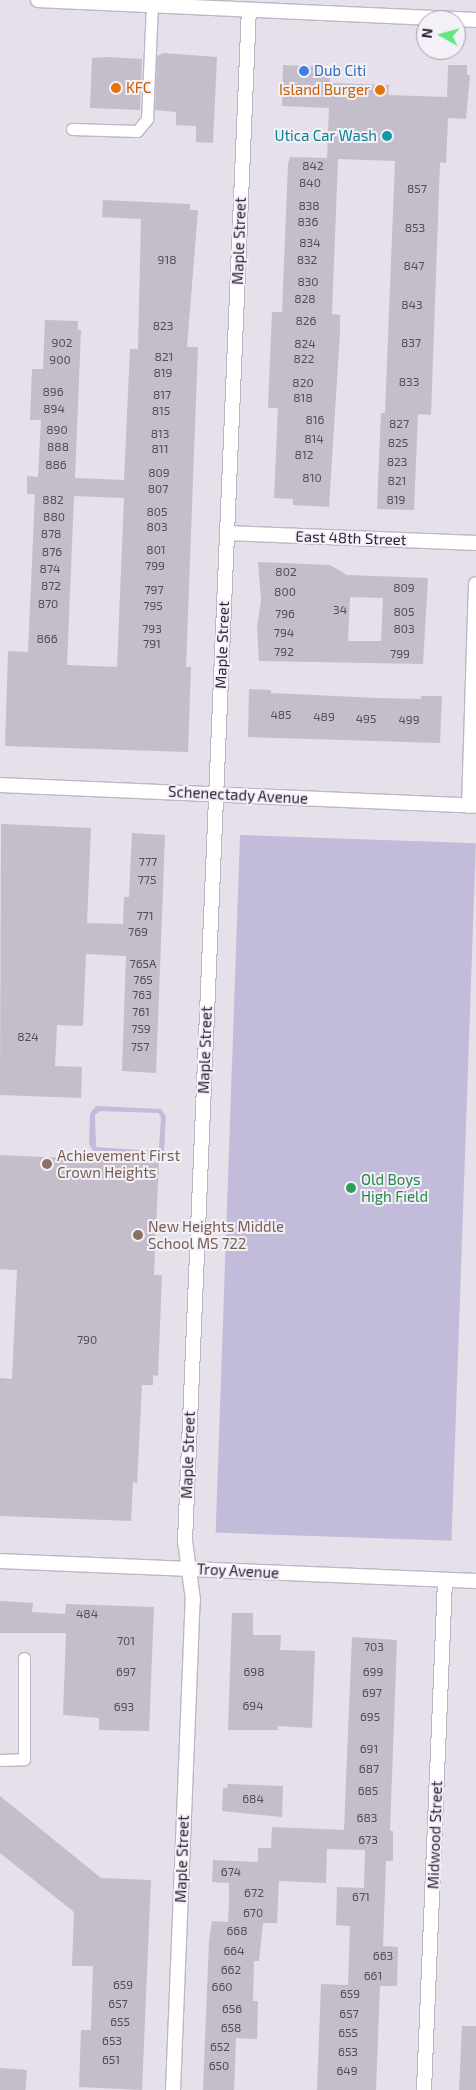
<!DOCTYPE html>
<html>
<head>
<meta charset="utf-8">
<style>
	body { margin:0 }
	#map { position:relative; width:476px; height:2090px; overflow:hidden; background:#e5e0ea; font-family:"Exo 2",sans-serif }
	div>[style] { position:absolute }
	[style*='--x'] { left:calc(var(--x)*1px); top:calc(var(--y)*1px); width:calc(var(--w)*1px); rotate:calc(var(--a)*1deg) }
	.green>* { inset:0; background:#c2bbd9; transform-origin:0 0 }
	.building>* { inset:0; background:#c4bdca; transform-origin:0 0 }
	.roads { filter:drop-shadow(1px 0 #c0b4c8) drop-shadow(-1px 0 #c0b4c8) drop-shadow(0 1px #c0b4c8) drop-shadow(0 -1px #c0b4c8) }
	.service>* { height:11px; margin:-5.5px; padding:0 5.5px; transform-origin:5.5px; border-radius:5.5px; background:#fff }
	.minor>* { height:14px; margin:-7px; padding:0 7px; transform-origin:7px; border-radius:7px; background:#fff }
	.secondary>* { height:14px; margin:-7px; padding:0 7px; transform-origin:7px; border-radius:7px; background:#fff }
	.dots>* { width:14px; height:14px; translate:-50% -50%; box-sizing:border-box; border:2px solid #f3f0f7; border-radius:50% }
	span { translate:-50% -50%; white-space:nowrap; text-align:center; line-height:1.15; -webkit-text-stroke:4px #f3f0f7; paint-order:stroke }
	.number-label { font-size:12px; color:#56495c }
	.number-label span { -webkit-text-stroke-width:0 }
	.shop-label { font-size:15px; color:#366cbe }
	.left { translate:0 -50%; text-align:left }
	.food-label { font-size:15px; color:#c56008 }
	.right { translate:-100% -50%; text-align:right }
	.culture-label { font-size:15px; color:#0d838f }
	.street-label { font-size:15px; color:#322238 }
	.education-label { font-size:15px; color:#785e54 }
	.leisure-label { font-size:15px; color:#27864d }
	.north { position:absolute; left:416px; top:10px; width:50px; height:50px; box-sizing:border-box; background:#f3f0f7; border:1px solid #a69eab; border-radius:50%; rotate:277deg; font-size:14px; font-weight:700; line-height:20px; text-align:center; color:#322238 }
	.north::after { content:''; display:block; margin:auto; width:18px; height:22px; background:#62e67e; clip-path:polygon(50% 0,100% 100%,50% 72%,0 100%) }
</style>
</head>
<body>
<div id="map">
	<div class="green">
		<i style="left:240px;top:835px;width:236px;height:698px;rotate:2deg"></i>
		<i style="clip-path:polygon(evenodd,96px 1106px,161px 1109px,166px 1116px,164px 1151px,154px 1156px,93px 1151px,89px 1144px,90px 1113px,96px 1106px,100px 1111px,158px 1113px,161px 1117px,159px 1148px,155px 1151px,96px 1147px,95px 1115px,100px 1111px)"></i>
	</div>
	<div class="building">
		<i style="clip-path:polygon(163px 53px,217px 57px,213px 143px,196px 142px,196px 126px,176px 125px,176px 112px,155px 110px,157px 56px)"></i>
		<i style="clip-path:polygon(108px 57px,142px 59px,140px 110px,90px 108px,92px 58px)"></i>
		<i style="clip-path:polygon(283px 65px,330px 67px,330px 83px,389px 85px,388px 95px,447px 97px,448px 65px,467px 65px,467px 75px,470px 75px,466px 119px,448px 118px,446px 163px,440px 162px,431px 415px,418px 414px,414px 510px,377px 509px,381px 413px,385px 413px,395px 161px,338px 159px,332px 314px,340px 315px,340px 332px,329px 507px,293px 505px,293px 499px,274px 498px,278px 408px,268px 408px,272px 312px,282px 312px,288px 164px,290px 157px,327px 158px,329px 108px,282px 106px)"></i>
		<i style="clip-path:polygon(evenodd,103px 200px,190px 204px,190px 210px,198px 210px,187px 347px,198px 347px,186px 667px,191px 667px,188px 752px,5px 746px,8px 651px,28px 652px,35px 494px,27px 494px,27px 476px,38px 477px,41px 420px,30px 420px,32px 369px,43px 369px,45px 320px,78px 321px,78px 330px,81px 330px,75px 478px,124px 480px,130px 349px,138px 349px,141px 219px,102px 217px,103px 200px,74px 496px,124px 498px,117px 667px,67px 665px,74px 496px)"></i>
		<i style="clip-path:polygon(evenodd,258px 562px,330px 565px,347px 575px,428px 578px,423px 664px,259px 661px,257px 628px,261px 600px,258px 562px,350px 597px,383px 598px,381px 641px,348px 641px,350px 597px)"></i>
		<i style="clip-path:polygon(249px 689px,271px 690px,271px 693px,378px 698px,421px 699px,421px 696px,442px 696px,440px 743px,248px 737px)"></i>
		<i style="clip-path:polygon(1px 824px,91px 828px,87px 923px,123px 924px,124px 897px,129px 897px,132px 833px,165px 835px,156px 1073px,122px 1071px,126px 956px,86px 954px,83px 1026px,57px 1025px,56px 1047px,55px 1066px,82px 1067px,81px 1098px,0 1095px)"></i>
		<i style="clip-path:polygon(0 1155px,159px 1162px,154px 1275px,162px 1275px,158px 1376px,153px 1375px,153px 1385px,142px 1385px,137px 1483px,133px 1482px,131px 1521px,0 1516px,0 1378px,12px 1379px,17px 1270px,0 1269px)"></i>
		<i style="clip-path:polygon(0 1601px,33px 1603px,32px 1612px,65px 1614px,66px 1604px,154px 1607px,149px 1731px,99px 1730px,99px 1718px,63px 1715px,66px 1633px,0 1633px)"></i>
		<i style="clip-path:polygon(232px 1613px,253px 1613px,253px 1635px,281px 1635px,280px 1650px,315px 1651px,312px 1728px,278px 1726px,278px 1730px,228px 1730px)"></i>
		<i style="clip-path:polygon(352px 1637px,397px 1640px,390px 1831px,393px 1831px,393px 1861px,386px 1861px,383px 1946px,398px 1947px,397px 1986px,380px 1986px,376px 2090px,317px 2090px,321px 1984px,348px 1985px,350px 1926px,336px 1925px,337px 1887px,364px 1888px,365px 1850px,327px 1849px,326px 1883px,279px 1881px,277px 1923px,263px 1923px,259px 1961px,254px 1961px,253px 2001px,258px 2001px,257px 2039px,236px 2038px,234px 2090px,203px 2090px,209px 1941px,212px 1921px,228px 1922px,229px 1902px,229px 1883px,212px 1882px,213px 1860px,258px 1862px,258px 1848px,271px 1848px,272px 1827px,344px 1830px)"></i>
		<i style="clip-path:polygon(228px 1784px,283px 1786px,282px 1817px,222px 1811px,223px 1788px,227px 1788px)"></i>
		<i style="clip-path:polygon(0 1796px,101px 1878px,151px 1880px,142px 2090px,79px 2087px,81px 2030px,91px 2030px,93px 1966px,72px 1966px,74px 1912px,0 1853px)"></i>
		<i style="clip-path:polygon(462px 2026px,476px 2026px,476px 2090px,459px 2090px)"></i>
		<i style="left:0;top:2068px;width:27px;height:22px;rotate:4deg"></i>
	</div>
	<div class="roads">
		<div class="service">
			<i style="--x:72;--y:129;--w:65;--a:1.8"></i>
			<i style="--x:137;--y:131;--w:16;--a:-50"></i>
			<i style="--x:147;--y:119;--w:114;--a:-87.5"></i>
			<i style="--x:0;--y:1760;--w:24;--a:-2"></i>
			<i style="--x:24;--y:1759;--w:101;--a:-90"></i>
		</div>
		<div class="minor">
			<i style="--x:227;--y:533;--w:249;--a:2.3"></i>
			<i style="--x:0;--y:785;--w:476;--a:2.5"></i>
			<i style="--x:469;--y:806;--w:222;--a:-88.2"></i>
			<i style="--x:0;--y:1561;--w:476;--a:2.4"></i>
			<i style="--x:173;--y:2090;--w:490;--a:-87.7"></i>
			<i style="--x:193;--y:1600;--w:60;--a:-97.7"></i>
			<i style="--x:185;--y:1541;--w:1532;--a:-87.61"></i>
			<i style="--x:424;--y:2090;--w:510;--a:-87.64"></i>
		</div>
		<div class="secondary">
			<i style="--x:38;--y:0;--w:438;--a:2.6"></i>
		</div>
	</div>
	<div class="dots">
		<i style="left:304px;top:71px;background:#3f7fe0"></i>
		<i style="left:116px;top:88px;background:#e8710a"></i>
		<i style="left:380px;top:90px;background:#e8710a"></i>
		<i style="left:387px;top:136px;background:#0f9aa8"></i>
		<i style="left:47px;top:1164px;background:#8d6e63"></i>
		<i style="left:351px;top:1188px;background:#2e9e5b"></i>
		<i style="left:138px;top:1235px;background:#8d6e63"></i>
	</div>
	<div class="number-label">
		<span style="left:313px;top:166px">842</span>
		<span style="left:310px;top:183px">840</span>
		<span style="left:417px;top:189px">857</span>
		<span style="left:309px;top:206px">838</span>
		<span style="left:308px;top:222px">836</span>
		<span style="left:415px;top:228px">853</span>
		<span style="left:310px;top:243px">834</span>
		<span style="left:167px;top:260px">918</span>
		<span style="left:307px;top:260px">832</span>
		<span style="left:414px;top:266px">847</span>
		<span style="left:308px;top:282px">830</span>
		<span style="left:305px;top:299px">828</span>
		<span style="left:412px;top:305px">843</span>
		<span style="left:306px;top:321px">826</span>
		<span style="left:163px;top:326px">823</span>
		<span style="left:62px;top:343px">902</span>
		<span style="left:411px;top:343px">837</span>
		<span style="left:305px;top:344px">824</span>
		<span style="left:164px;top:357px">821</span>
		<span style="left:304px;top:359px">822</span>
		<span style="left:60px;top:360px">900</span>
		<span style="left:163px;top:373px">819</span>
		<span style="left:409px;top:382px">833</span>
		<span style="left:303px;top:383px">820</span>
		<span style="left:53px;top:392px">896</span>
		<span style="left:162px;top:395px">817</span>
		<span style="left:303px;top:398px">818</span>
		<span style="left:54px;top:409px">894</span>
		<span style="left:161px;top:411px">815</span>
		<span style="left:315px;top:420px">816</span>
		<span style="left:399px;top:424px">827</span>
		<span style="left:57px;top:430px">890</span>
		<span style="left:160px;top:434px">813</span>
		<span style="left:314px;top:439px">814</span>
		<span style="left:398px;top:443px">825</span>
		<span style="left:58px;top:447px">888</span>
		<span style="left:160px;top:449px">811</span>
		<span style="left:304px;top:455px">812</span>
		<span style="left:397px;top:462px">823</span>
		<span style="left:56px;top:465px">886</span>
		<span style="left:159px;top:473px">809</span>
		<span style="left:312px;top:478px">810</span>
		<span style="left:397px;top:481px">821</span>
		<span style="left:158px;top:489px">807</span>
		<span style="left:53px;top:500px">882</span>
		<span style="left:396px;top:500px">819</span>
		<span style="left:157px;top:512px">805</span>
		<span style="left:54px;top:517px">880</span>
		<span style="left:157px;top:527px">803</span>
		<span style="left:51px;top:534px">878</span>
		<span style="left:156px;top:550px">801</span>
		<span style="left:52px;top:552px">876</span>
		<span style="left:155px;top:566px">799</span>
		<span style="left:50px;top:569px">874</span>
		<span style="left:286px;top:572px">802</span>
		<span style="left:51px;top:586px">872</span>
		<span style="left:404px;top:588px">809</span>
		<span style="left:154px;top:590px">797</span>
		<span style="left:285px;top:592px">800</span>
		<span style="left:48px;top:604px">870</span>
		<span style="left:153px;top:606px">795</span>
		<span style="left:340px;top:610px">34</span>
		<span style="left:404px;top:612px">805</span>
		<span style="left:285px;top:614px">796</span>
		<span style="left:152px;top:629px">793</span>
		<span style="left:404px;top:629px">803</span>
		<span style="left:284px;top:633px">794</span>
		<span style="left:47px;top:639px">866</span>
		<span style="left:152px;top:644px">791</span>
		<span style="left:284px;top:652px">792</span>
		<span style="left:400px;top:654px">799</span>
		<span style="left:281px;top:715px">485</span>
		<span style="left:324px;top:717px">489</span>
		<span style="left:366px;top:719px">495</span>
		<span style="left:409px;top:720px">499</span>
		<span style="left:148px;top:862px">777</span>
		<span style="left:147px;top:880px">775</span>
		<span style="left:145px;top:916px">771</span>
		<span style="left:138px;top:932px">769</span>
		<span style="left:143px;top:964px">765A</span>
		<span style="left:143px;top:980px">765</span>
		<span style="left:142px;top:995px">763</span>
		<span style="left:141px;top:1012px">761</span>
		<span style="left:141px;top:1029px">759</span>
		<span style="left:28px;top:1037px">824</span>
		<span style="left:140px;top:1047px">757</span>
		<span style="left:87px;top:1340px">790</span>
		<span style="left:87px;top:1614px">484</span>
		<span style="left:126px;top:1641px">701</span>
		<span style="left:374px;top:1647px">703</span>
		<span style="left:126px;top:1672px">697</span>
		<span style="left:254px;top:1672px">698</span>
		<span style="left:373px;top:1672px">699</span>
		<span style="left:372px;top:1693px">697</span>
		<span style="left:253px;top:1706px">694</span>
		<span style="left:124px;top:1707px">693</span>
		<span style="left:370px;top:1717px">695</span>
		<span style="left:369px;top:1749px">691</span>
		<span style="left:369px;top:1769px">687</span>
		<span style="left:368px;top:1791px">685</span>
		<span style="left:253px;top:1799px">684</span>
		<span style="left:367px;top:1818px">683</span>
		<span style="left:368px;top:1840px">673</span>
		<span style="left:231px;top:1872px">674</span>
		<span style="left:254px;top:1893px">672</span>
		<span style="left:361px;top:1897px">671</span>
		<span style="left:253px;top:1913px">670</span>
		<span style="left:237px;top:1931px">668</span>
		<span style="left:234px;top:1951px">664</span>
		<span style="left:383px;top:1956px">663</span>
		<span style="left:231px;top:1970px">662</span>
		<span style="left:373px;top:1976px">661</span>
		<span style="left:123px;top:1985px">659</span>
		<span style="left:222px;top:1987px">660</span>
		<span style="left:350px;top:1994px">659</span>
		<span style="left:118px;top:2004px">657</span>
		<span style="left:232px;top:2009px">656</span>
		<span style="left:349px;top:2014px">657</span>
		<span style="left:120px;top:2022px">655</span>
		<span style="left:231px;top:2028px">658</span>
		<span style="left:348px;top:2033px">655</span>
		<span style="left:112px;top:2041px">653</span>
		<span style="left:220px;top:2047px">652</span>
		<span style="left:348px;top:2052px">653</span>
		<span style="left:111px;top:2060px">651</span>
		<span style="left:219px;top:2066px">650</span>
		<span style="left:347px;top:2071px">649</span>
	</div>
	<div class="shop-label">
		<span class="left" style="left:314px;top:71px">Dub Citi</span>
	</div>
	<div class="food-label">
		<span class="left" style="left:126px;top:88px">KFC</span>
		<span class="right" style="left:370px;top:90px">Island Burger</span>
	</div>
	<div class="culture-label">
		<span class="right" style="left:377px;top:136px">Utica Car Wash</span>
	</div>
	<div class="street-label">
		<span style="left:239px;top:241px;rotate:-88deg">Maple Street</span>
		<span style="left:351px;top:538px;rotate:2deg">East 48th Street</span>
		<span style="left:222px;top:645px;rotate:-88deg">Maple Street</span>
		<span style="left:238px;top:795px;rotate:3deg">Schenectady Avenue</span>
		<span style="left:205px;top:1050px;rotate:-88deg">Maple Street</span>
		<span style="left:188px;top:1455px;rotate:-88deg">Maple Street</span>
		<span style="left:238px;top:1571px;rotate:3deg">Troy Avenue</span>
		<span style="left:435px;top:1835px;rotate:-88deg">Midwood Street</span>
		<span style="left:182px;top:1859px;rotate:-88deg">Maple Street</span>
	</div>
	<div class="education-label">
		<span class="left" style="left:57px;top:1164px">Achievement First<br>Crown Heights</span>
		<span class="left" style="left:148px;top:1235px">New Heights Middle<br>School MS 722</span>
	</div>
	<div class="leisure-label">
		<span class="left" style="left:361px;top:1188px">Old Boys<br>High Field</span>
	</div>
	<div class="north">N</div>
</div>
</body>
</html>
